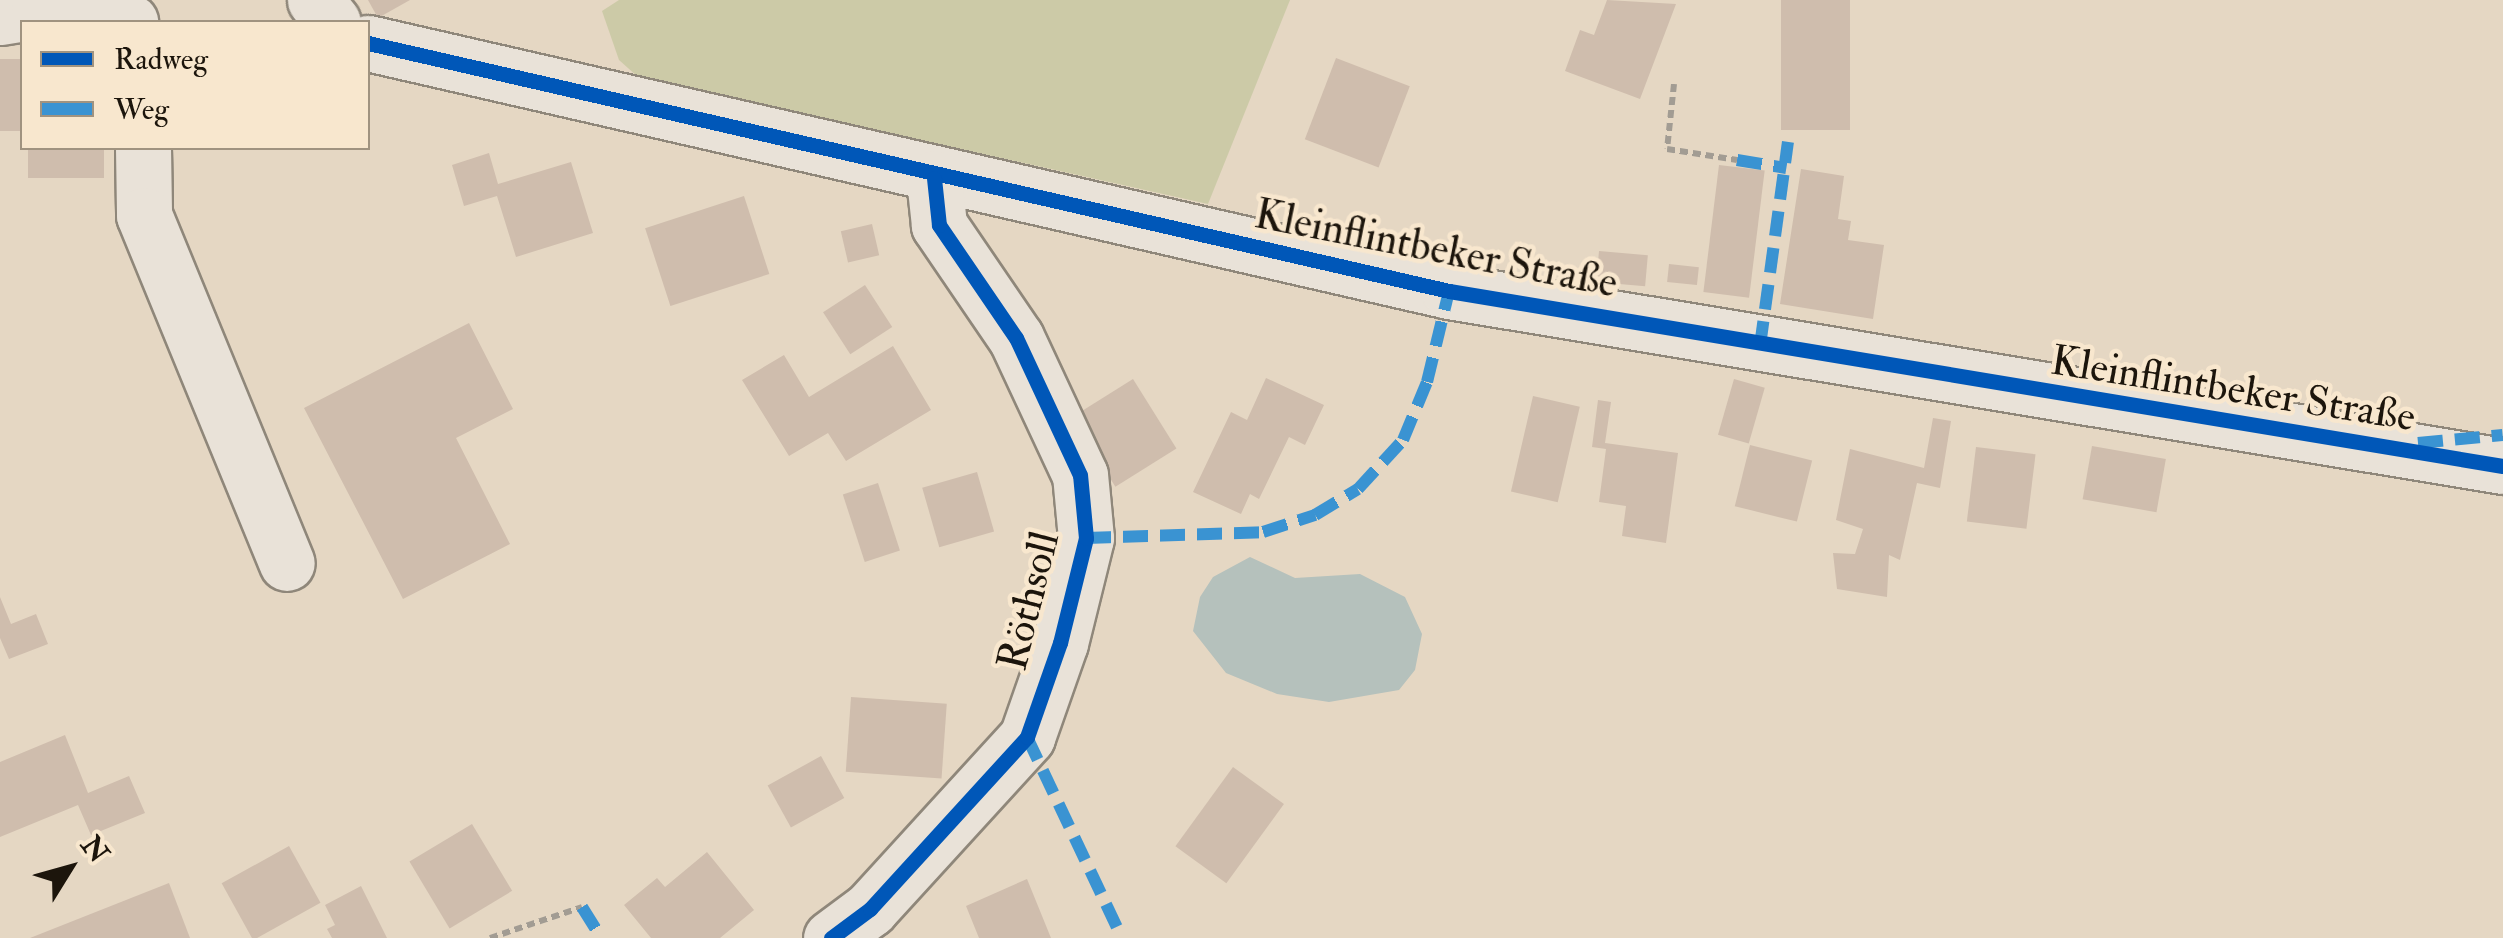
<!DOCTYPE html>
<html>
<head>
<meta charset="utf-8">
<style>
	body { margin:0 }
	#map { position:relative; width:2503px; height:938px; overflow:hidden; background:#e5d7c3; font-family:"IM FELL Double Pica",serif }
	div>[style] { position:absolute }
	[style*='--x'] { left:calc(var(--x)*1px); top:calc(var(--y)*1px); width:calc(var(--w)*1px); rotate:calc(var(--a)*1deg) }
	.green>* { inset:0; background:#cccaa7 }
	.water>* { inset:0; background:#b5c1bc }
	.building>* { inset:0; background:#cfbdad; transform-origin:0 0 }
	.path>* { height:6px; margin-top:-3px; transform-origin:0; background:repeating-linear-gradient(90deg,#a29c93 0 8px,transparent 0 13px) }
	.roads { filter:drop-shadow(2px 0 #8f877a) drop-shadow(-2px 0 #8f877a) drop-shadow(0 2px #8f877a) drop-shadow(0 -2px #8f877a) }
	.minor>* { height:55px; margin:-27.5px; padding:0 27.5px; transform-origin:27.5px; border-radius:27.5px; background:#e9e2d8 }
	.quiet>* { height:12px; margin-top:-6px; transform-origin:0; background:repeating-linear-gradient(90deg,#3a93d2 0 25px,transparent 0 37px) }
	.cycleway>* { height:15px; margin:-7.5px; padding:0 7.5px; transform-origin:7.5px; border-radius:7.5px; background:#0057b8 }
	span { translate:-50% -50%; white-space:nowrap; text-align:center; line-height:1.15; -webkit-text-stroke:9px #f8e7ce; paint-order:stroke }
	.street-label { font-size:42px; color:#1c150c }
	.legend { position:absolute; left:20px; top:20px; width:350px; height:130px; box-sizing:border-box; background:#f8e7ce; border:2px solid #a09380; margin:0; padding:12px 18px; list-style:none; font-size:30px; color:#1c150c }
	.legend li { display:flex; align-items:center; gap:20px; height:50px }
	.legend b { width:50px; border:2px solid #a09380 }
	.north { position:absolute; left:20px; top:818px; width:100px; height:100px; -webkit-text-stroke:8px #f8e7ce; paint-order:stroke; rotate:53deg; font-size:28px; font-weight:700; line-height:40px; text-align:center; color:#1c150c }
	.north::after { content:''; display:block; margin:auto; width:35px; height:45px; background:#1c150c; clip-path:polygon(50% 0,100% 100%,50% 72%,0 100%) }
</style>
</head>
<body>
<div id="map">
	<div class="green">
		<i style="clip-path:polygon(619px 0,1290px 0,1208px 204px,638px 77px,619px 60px,602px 11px)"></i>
	</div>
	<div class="water">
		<i style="clip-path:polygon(1250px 557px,1295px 578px,1360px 574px,1405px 597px,1422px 634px,1415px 670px,1399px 690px,1329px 702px,1277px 694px,1226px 673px,1193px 631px,1200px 597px,1213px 577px)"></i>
	</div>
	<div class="building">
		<i style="clip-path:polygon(368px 0,410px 0,378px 18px)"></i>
		<i style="clip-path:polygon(1607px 0,1676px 4px,1640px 99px,1565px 71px,1580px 30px,1594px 35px)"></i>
		<i style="left:1781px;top:0;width:69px;height:130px"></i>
		<i style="left:1336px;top:58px;width:79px;height:87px;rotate:21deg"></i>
		<i style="left:0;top:59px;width:22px;height:72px"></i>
		<i style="left:28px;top:148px;width:76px;height:30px"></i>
		<i style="clip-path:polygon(489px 153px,498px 184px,571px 162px,593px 233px,516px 257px,497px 196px,464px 206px,452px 165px)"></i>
		<i style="left:1719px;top:165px;width:46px;height:128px;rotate:7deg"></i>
		<i style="clip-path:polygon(1801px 169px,1844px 176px,1838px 219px,1851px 221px,1848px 240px,1884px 245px,1873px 319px,1780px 304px)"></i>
		<i style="left:744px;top:196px;width:82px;height:104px;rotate:72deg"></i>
		<i style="left:872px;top:224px;width:32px;height:32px;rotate:77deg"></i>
		<i style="left:1599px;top:251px;width:49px;height:31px;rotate:5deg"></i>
		<i style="left:1669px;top:264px;width:30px;height:18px;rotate:6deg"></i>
		<i style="left:865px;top:285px;width:50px;height:50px;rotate:57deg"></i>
		<i style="clip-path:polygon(469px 323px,513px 409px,456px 438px,510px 544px,403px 599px,304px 408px)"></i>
		<i style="clip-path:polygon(893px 346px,931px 410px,846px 461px,828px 433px,789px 456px,742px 380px,784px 355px,809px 397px)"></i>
		<i style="clip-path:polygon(1266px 378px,1324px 405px,1305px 445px,1289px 437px,1259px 499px,1250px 494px,1241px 514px,1193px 492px,1231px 412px,1247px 420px)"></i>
		<i style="left:1133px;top:379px;width:82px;height:72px;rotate:58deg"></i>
		<i style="left:1734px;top:379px;width:32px;height:58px;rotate:16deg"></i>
		<i style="left:1533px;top:396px;width:48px;height:98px;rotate:13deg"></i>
		<i style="clip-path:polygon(1598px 400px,1611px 402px,1605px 443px,1678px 453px,1666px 543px,1622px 536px,1626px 506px,1599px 502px,1606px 449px,1592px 447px)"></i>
		<i style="clip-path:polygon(1933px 418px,1951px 421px,1940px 488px,1917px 483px,1900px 560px,1889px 555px,1887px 597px,1837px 589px,1833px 553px,1855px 554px,1863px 529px,1836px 520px,1850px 449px,1924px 468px)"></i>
		<i style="left:1750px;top:445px;width:64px;height:63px;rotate:14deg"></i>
		<i style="left:2092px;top:446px;width:75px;height:54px;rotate:10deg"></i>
		<i style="left:1976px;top:447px;width:60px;height:75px;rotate:7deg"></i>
		<i style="left:977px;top:472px;width:62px;height:57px;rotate:74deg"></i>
		<i style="left:878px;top:483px;width:71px;height:37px;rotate:72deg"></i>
		<i style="clip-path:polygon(0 597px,11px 624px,36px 614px,48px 644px,9px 659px,0 638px)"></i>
		<i style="left:851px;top:697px;width:96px;height:75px;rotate:4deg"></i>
		<i style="clip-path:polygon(65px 735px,88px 793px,129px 776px,145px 813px,91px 835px,78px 805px,0 837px,0 762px)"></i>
		<i style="left:821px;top:756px;width:48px;height:61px;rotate:61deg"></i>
		<i style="left:1233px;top:767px;width:63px;height:98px;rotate:36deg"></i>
		<i style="left:472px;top:824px;width:78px;height:73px;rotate:59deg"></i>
		<i style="left:289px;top:846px;width:65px;height:77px;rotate:61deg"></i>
		<i style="clip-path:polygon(707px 852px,754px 910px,720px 938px,651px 938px,624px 905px,657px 878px,665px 887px)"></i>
		<i style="clip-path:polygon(1027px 879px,1051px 938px,979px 938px,966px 906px)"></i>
		<i style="clip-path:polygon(169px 883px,190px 938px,30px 938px)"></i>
		<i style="clip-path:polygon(361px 886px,387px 938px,332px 938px,327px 929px,335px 925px,325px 905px)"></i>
	</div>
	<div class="path">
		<i style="--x:1674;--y:84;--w:65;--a:96.1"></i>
		<i style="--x:1667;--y:149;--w:71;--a:8.9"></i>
		<i style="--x:490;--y:938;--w:97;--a:-18.6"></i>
	</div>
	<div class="roads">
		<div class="minor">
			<i style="--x:315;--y:0;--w:28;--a:51"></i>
			<i style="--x:0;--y:17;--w:39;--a:-9"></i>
			<i style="--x:39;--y:11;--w:92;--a:6.9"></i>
			<i style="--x:368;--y:43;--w:1109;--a:12.92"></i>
			<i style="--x:1449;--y:291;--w:1068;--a:9.43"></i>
			<i style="--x:143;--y:148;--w:67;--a:89.1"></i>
			<i style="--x:144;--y:215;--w:376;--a:67.7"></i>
			<i style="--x:831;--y:938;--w:49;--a:-36.6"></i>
			<i style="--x:870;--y:909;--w:233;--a:-47.6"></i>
			<i style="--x:1027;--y:737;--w:100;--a:-70.7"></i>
			<i style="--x:1060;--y:643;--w:108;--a:-76.1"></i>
			<i style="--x:1086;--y:538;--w:63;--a:-95.4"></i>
			<i style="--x:1080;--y:475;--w:151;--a:-115"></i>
			<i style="--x:1016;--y:338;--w:137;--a:-124.3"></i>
			<i style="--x:939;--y:225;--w:47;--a:-96.1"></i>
		</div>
	</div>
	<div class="quiet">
		<i style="--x:1737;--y:160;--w:50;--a:9.3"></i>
		<i style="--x:1760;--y:346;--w:206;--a:-82.2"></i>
		<i style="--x:2418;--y:443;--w:85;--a:-5.4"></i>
		<i style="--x:1086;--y:538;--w:177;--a:-1.9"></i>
		<i style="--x:1263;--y:532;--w:55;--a:-18.1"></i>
		<i style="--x:1315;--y:515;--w:50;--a:-31.2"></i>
		<i style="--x:1358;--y:489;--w:67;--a:-47.4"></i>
		<i style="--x:1403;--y:440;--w:63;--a:-67.5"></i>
		<i style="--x:1427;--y:382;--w:94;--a:-76.4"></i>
		<i style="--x:1027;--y:737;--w:222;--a:64.7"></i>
		<i style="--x:582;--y:907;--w:36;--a:58"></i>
	</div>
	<div class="cycleway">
		<i style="--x:368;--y:43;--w:1109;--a:12.92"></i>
		<i style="--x:1449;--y:291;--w:1068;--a:9.43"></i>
		<i style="--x:831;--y:938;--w:49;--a:-36.6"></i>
		<i style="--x:870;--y:909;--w:233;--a:-47.6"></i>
		<i style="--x:1027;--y:737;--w:100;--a:-70.7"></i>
		<i style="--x:1060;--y:643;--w:108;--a:-76.1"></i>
		<i style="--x:1086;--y:538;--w:63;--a:-95.4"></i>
		<i style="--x:1080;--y:475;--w:151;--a:-115"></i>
		<i style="--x:1016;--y:338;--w:137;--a:-124.3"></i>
		<i style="--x:939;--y:225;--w:47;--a:-96.1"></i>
	</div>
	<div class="street-label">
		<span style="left:1436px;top:249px;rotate:11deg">Kleinflintbeker Straße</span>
		<span style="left:2233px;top:389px;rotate:9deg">Kleinflintbeker Straße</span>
		<span style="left:1029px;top:601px;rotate:-76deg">Röthsoll</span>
	</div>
	<ul class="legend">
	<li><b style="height:12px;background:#0057b8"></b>Radweg</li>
	<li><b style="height:12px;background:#3a93d2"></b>Weg</li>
	</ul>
	<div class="north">N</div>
</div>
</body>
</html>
